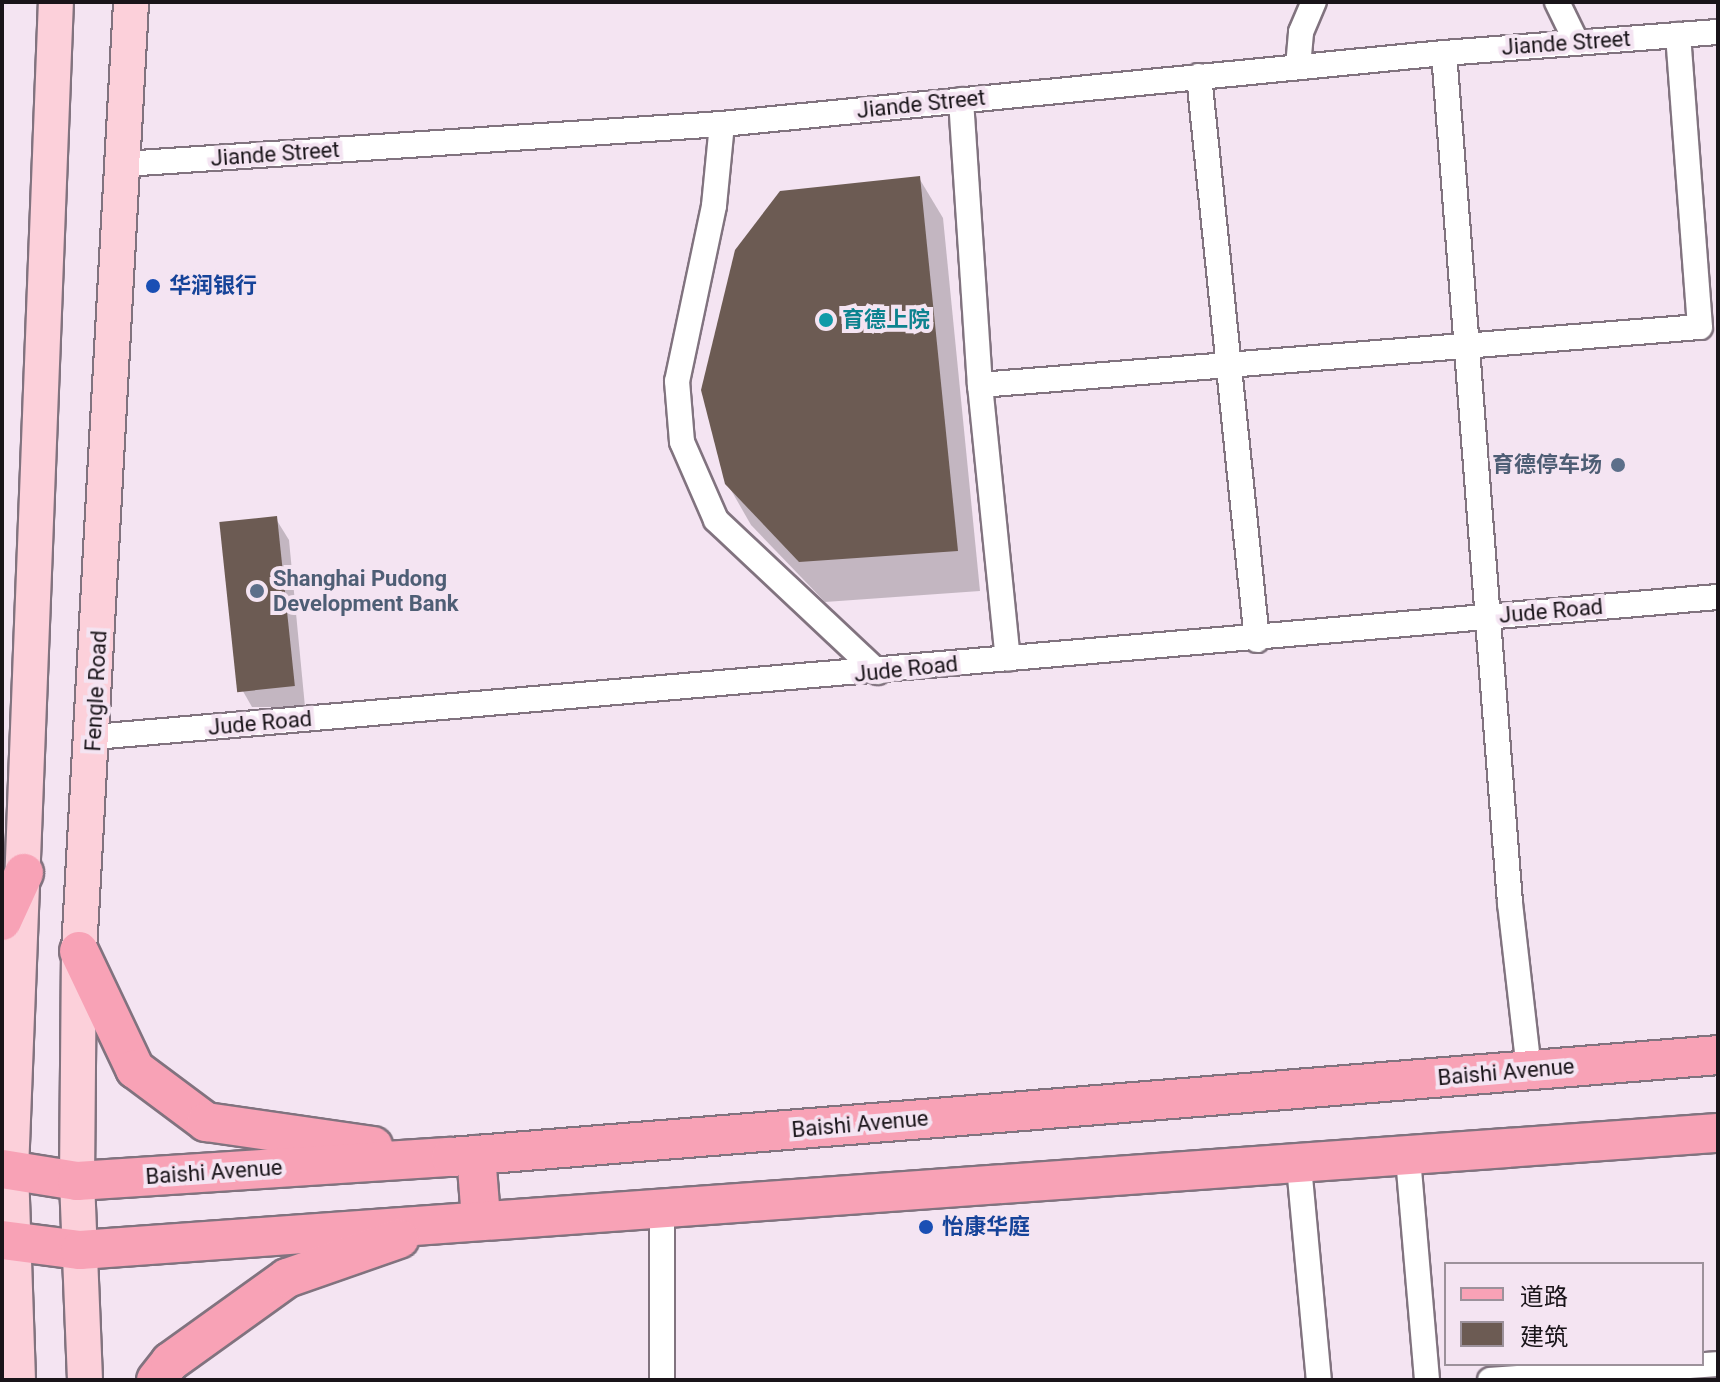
<!DOCTYPE html>
<html>
<head>
<meta charset="utf-8">
<style>
	body { margin:0 }
	#map { position:relative; width:1720px; height:1382px; overflow:hidden; background:#f4e4f2; font-family:Roboto,"Noto Sans SC",sans-serif }
	div>[style] { position:absolute }
	[style*='--x'] { left:calc(var(--x)*1px); top:calc(var(--y)*1px); width:calc(var(--w)*1px); rotate:calc(var(--a)*1deg) }
	.shadow>* { inset:0; background:#0003 }
	.building>* { inset:0; background:#6c5b53; transform-origin:0 0 }
	.roads { filter:drop-shadow(2px 0 #81737f) drop-shadow(-2px 0 #81737f) drop-shadow(0 2px #81737f) drop-shadow(0 -2px #81737f) }
	.minor>* { height:24px; margin:-12px; padding:0 12px; transform-origin:12px; border-radius:12px; background:#fff }
	.secondary>* { height:34px; margin:-17px; padding:0 17px; transform-origin:17px; border-radius:17px; background:#fcd0da }
	.primary>* { height:38px; margin:-19px; padding:0 19px; transform-origin:19px; border-radius:19px; background:#f8a2b6 }
	.dots>* { width:22px; height:22px; translate:-50% -50%; box-sizing:border-box; border:4px solid #f4e4f2; border-radius:50% }
	span { translate:-50% -50%; white-space:nowrap; text-align:center; line-height:1.15; -webkit-text-stroke:8px #f4e4f2; paint-order:stroke }
	.street-label { font-size:22px; color:#191419 }
	.transit-label { font-size:22px; color:#164399; font-weight:700 }
	.left { translate:0 -50%; text-align:left }
	.culture-label { font-size:22px; color:#0d838f; font-weight:700 }
	.service-label { font-size:22px; color:#4e5e75; font-weight:700 }
	.right { translate:-100% -50%; text-align:right }
	.frame { position:absolute; inset:0; border:4px solid #191419; pointer-events:none }
	.legend { position:absolute; left:1444px; top:1262px; width:260px; height:104px; box-sizing:border-box; background:#f4e4f2; border:2px solid #9c919b; margin:0; padding:10px 14px; list-style:none; font-size:24px; color:#191419 }
	.legend li { display:flex; align-items:center; gap:16px; height:40px }
	.legend b { width:40px; border:2px solid #9c919b }
</style>
</head>
<body>
<div id="map">
	<div class="shadow">
		<i style="clip-path:polygon(919px 178px,943px 218px,980px 591px,825px 602px,751px 525px,727px 483px)"></i>
		<i style="clip-path:polygon(276px 519px,289px 540px,305px 707px,252px 707px,240px 686px)"></i>
	</div>
	<div class="building">
		<i style="clip-path:polygon(920px 176px,958px 551px,799px 562px,725px 484px,701px 390px,735px 250px,780px 191px)"></i>
		<i style="left:277px;top:516px;width:171px;height:58px;rotate:84deg"></i>
	</div>
	<div class="roads">
		<div class="minor">
			<i style="--x:1557;--y:2;--w:43;--a:64"></i>
			<i style="--x:1444;--y:53;--w:853;--a:85.56"></i>
			<i style="--x:1510;--y:903;--w:168;--a:83.5"></i>
			<i style="--x:1298;--y:67;--w:35;--a:-85"></i>
			<i style="--x:1301;--y:32;--w:33;--a:-67"></i>
			<i style="--x:1199;--y:76;--w:567;--a:84.13"></i>
			<i style="--x:961;--y:100;--w:286;--a:86.2"></i>
			<i style="--x:980;--y:385;--w:275;--a:84.2"></i>
			<i style="--x:722;--y:124;--w:82;--a:95.6"></i>
			<i style="--x:714;--y:206;--w:179;--a:101.9"></i>
			<i style="--x:677;--y:381;--w:61;--a:85.3"></i>
			<i style="--x:682;--y:442;--w:85;--a:66.4"></i>
			<i style="--x:716;--y:520;--w:222;--a:43.2"></i>
			<i style="--x:124;--y:164;--w:599;--a:-3.83"></i>
			<i style="--x:722;--y:124;--w:725;--a:-5.62"></i>
			<i style="--x:1444;--y:53;--w:275;--a:-4.4"></i>
			<i style="--x:980;--y:385;--w:722;--a:-4.61"></i>
			<i style="--x:1700;--y:327;--w:293;--a:-94.3"></i>
			<i style="--x:94;--y:737;--w:1630;--a:-4.93"></i>
			<i style="--x:1408;--y:1158;--w:223;--a:85.1"></i>
			<i style="--x:1299;--y:1166;--w:215;--a:84.7"></i>
			<i style="--x:662;--y:1380;--w:172;--a:-90"></i>
			<i style="--x:1490;--y:1380;--w:229;--a:-4"></i>
		</div>
		<div class="secondary">
			<i style="--x:18;--y:1380;--w:209;--a:-91.9"></i>
			<i style="--x:11;--y:1171;--w:1170;--a:-87.8"></i>
			<i style="--x:85;--y:1380;--w:199;--a:-92.3"></i>
			<i style="--x:77;--y:1181;--w:230;--a:-89.5"></i>
			<i style="--x:79;--y:951;--w:950;--a:-86.86"></i>
		</div>
		<div class="primary">
			<i style="--x:2;--y:921;--w:53;--a:-65.4"></i>
			<i style="--x:79;--y:951;--w:131;--a:64.6"></i>
			<i style="--x:135;--y:1069;--w:89;--a:36.7"></i>
			<i style="--x:206;--y:1122;--w:169;--a:8.2"></i>
			<i style="--x:476;--y:1155;--w:64;--a:85.5"></i>
			<i style="--x:2;--y:1169;--w:76;--a:9.1"></i>
			<i style="--x:77;--y:1181;--w:375;--a:-3.7"></i>
			<i style="--x:451;--y:1157;--w:1271;--a:-4.6"></i>
			<i style="--x:2;--y:1240;--w:79;--a:7.3"></i>
			<i style="--x:80;--y:1250;--w:1642;--a:-4.09"></i>
			<i style="--x:156;--y:1380;--w:23;--a:-52"></i>
			<i style="--x:170;--y:1362;--w:144;--a:-35.7"></i>
			<i style="--x:287;--y:1278;--w:119;--a:-19.2"></i>
		</div>
	</div>
	<div class="dots">
		<i style="left:153px;top:286px;background:#1a4fb4"></i>
		<i style="left:826px;top:320px;background:#0f9aa8"></i>
		<i style="left:1618px;top:465px;background:#5c6f8a"></i>
		<i style="left:257px;top:591px;background:#5c6f8a"></i>
		<i style="left:926px;top:1227px;background:#1a4fb4"></i>
	</div>
	<div class="street-label">
		<span style="left:1566px;top:43px;rotate:-4deg">Jiande Street</span>
		<span style="left:921px;top:104px;rotate:-6deg">Jiande Street</span>
		<span style="left:275px;top:154px;rotate:-4deg">Jiande Street</span>
		<span style="left:1551px;top:611px;rotate:-5deg">Jude Road</span>
		<span style="left:906px;top:669px;rotate:-6deg">Jude Road</span>
		<span style="left:96px;top:691px;rotate:-87deg">Fengle Road</span>
		<span style="left:260px;top:723px;rotate:-5deg">Jude Road</span>
		<span style="left:1506px;top:1072px;rotate:-5deg">Baishi Avenue</span>
		<span style="left:860px;top:1124px;rotate:-5deg">Baishi Avenue</span>
		<span style="left:214px;top:1172px;rotate:-4deg">Baishi Avenue</span>
	</div>
	<div class="transit-label">
		<span class="left" style="left:169px;top:286px">华润银行</span>
		<span class="left" style="left:942px;top:1227px">怡康华庭</span>
	</div>
	<div class="culture-label">
		<span class="left" style="left:842px;top:320px">育德上院</span>
	</div>
	<div class="service-label">
		<span class="right" style="left:1602px;top:465px">育德停车场</span>
		<span class="left" style="left:273px;top:591px">Shanghai Pudong<br>Development Bank</span>
	</div>
	<div class="frame"></div>
	<ul class="legend">
	<li><b style="height:10px;background:#f8a2b6"></b>道路</li>
	<li><b style="height:22px;background:#6c5b53"></b>建筑</li>
	</ul>
</div>
</body>
</html>
